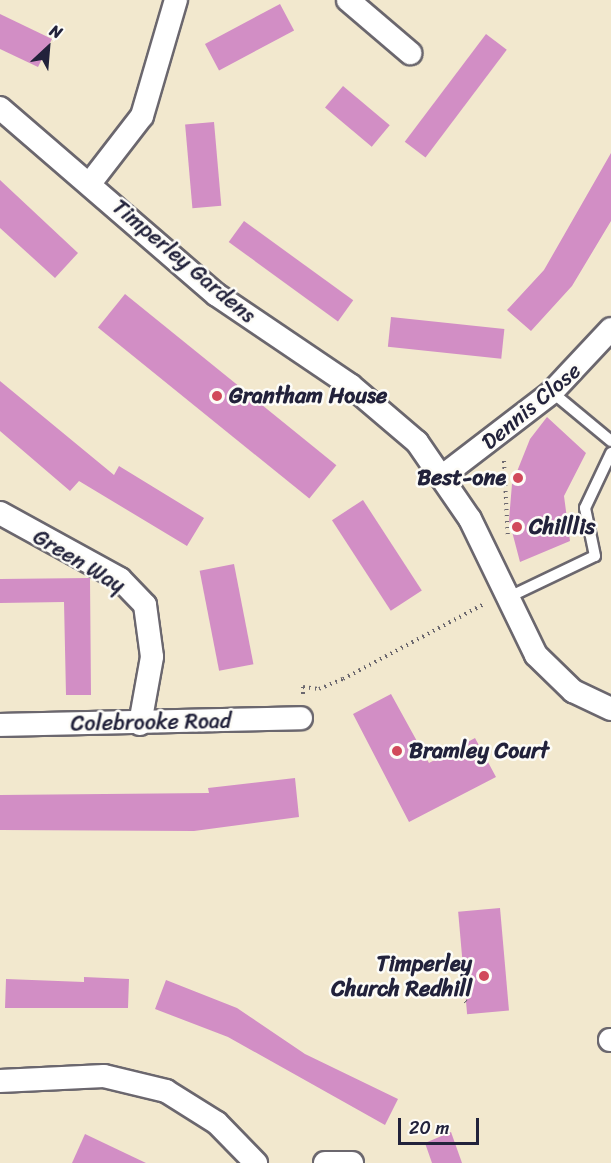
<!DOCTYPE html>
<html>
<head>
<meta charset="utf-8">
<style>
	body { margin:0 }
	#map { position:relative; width:611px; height:1163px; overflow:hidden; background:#f2e8ce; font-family:Sriracha,sans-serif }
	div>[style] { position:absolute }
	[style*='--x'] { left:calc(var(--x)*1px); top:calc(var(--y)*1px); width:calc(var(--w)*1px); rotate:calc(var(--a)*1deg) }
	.building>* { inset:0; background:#d28ec5; transform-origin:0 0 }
	.path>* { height:4px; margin-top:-2px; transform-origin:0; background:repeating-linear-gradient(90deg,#6b676e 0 1.5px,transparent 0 6px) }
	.roads { filter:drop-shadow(2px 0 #6b676e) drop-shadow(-2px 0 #6b676e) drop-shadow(0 2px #6b676e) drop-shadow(0 -2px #6b676e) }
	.service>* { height:10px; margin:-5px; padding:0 5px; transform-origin:5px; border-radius:5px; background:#fff }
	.minor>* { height:22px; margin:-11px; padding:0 11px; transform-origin:11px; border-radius:11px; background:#fff }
	.dots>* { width:16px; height:16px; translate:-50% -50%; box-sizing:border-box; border:3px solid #fdfcf7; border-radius:50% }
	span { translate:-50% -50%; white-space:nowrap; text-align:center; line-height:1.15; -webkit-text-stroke:5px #fdfcf7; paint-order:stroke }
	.street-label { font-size:22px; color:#22223b }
	.poi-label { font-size:22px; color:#22223b; font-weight:700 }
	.left { translate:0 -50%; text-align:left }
	.right { translate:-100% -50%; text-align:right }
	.north { position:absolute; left:18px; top:18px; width:60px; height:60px; -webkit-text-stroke:4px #fdfcf7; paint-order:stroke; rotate:26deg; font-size:16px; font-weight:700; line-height:24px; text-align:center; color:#22223b }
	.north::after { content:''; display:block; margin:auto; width:21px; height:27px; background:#22223b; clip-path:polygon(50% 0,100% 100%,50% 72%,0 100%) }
	.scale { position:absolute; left:398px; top:1118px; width:81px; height:27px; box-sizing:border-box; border:3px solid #22223b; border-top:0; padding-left:8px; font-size:18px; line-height:21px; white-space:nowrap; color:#22223b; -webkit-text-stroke:4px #fdfcf7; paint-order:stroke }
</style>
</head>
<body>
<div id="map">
	<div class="building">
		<i style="left:280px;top:4px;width:30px;height:85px;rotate:62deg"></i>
		<i style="clip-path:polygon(0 14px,52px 39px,38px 67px,0 49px)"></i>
		<i style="left:486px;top:34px;width:26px;height:135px;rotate:37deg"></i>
		<i style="left:343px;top:86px;width:61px;height:28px;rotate:40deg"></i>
		<i style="left:214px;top:122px;width:84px;height:29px;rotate:85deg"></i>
		<i style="clip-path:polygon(611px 153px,611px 221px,572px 286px,531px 331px,507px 310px,544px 270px)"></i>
		<i style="clip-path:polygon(0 180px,78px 253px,55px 278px,0 228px)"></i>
		<i style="left:244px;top:221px;width:135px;height:26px;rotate:36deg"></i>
		<i style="left:125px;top:294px;width:272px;height:43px;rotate:39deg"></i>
		<i style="left:391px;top:317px;width:114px;height:30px;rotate:6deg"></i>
		<i style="clip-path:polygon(0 381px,114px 475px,119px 466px,204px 518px,187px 546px,79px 481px,70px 491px,0 431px)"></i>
		<i style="clip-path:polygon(547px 417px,586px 453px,564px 496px,570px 541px,520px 562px,509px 520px,512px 484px,530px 439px)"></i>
		<i style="left:363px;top:500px;width:108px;height:37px;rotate:57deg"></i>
		<i style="left:234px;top:564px;width:102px;height:35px;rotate:79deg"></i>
		<i style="clip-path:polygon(90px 578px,91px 695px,66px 695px,64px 602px,0 603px,0 579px)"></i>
		<i style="clip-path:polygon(391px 694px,429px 763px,475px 738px,496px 777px,409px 822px,353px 714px)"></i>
		<i style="clip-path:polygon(295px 778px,299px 817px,194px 831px,0 830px,0 795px,209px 793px,208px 788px)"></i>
		<i style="left:500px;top:908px;width:103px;height:42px;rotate:85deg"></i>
		<i style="clip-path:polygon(84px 977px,129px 979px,128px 1008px,5px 1008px,6px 979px,84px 982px)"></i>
		<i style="clip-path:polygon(166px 980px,237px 1008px,305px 1054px,398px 1099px,385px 1125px,228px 1037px,155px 1009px)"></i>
		<i style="clip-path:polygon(451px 1132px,462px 1163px,432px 1163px,425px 1143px)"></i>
		<i style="clip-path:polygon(85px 1134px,146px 1163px,72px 1163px)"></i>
	</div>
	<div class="path">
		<i style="--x:504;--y:461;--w:76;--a:87"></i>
		<i style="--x:303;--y:694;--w:7;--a:-90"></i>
		<i style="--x:303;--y:687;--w:16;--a:7"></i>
		<i style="--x:319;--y:689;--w:26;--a:-23"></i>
		<i style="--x:343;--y:679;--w:160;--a:-28"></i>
		<i style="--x:453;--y:988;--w:19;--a:47"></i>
	</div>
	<div class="roads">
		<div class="service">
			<i style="--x:552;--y:392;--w:77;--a:39.7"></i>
			<i style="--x:509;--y:597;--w:95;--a:-25.5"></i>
			<i style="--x:595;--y:556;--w:49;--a:-101.8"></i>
			<i style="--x:585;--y:508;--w:61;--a:-64.7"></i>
		</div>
		<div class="minor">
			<i style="--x:348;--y:0;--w:82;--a:40.5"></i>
			<i style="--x:0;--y:108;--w:286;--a:40.8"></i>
			<i style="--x:217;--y:295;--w:161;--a:34.1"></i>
			<i style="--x:350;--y:385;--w:88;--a:40.4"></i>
			<i style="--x:417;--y:442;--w:93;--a:55.5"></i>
			<i style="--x:470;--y:519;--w:151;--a:64.1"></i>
			<i style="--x:536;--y:655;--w:52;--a:44.2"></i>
			<i style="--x:573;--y:691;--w:42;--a:25.3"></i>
			<i style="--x:91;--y:182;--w:83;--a:-52.3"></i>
			<i style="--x:142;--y:116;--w:121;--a:-73.7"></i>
			<i style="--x:444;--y:475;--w:136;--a:-37.5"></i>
			<i style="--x:552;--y:392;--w:86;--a:-46.9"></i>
			<i style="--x:0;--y:513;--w:137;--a:28.8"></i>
			<i style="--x:120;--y:579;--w:36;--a:46"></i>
			<i style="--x:145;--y:605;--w:52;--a:82.3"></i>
			<i style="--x:152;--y:657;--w:68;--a:100.2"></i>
			<i style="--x:0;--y:725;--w:301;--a:-1.3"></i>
			<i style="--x:610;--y:1040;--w:1;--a:0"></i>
			<i style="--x:0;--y:1081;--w:104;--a:-2.8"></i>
			<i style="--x:104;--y:1076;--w:64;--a:13.6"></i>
			<i style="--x:166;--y:1091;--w:60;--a:32.1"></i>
			<i style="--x:217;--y:1123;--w:56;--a:45.7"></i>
			<i style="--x:325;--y:1163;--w:27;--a:0"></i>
		</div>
	</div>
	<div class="dots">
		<i style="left:217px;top:396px;background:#d1495b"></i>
		<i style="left:518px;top:478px;background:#d1495b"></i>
		<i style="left:517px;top:527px;background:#d1495b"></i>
		<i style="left:397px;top:751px;background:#d1495b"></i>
		<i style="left:484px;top:976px;background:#d1495b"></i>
	</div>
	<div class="street-label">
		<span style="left:184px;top:261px;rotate:40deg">Timperley Gardens</span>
		<span style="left:531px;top:406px;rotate:-40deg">Dennis Close</span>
		<span style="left:79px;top:561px;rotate:31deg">Green Way</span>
		<span style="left:151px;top:722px;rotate:-1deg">Colebrooke Road</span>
	</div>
	<div class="poi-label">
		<span class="left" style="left:229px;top:396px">Grantham House</span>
		<span class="right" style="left:506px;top:478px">Best-one</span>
		<span class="left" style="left:529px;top:527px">Chilllis</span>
		<span class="left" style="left:409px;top:751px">Bramley Court</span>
		<span class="right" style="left:472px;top:976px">Timperley<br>Church Redhill</span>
	</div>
	<div class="north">N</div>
	<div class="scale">20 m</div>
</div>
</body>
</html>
